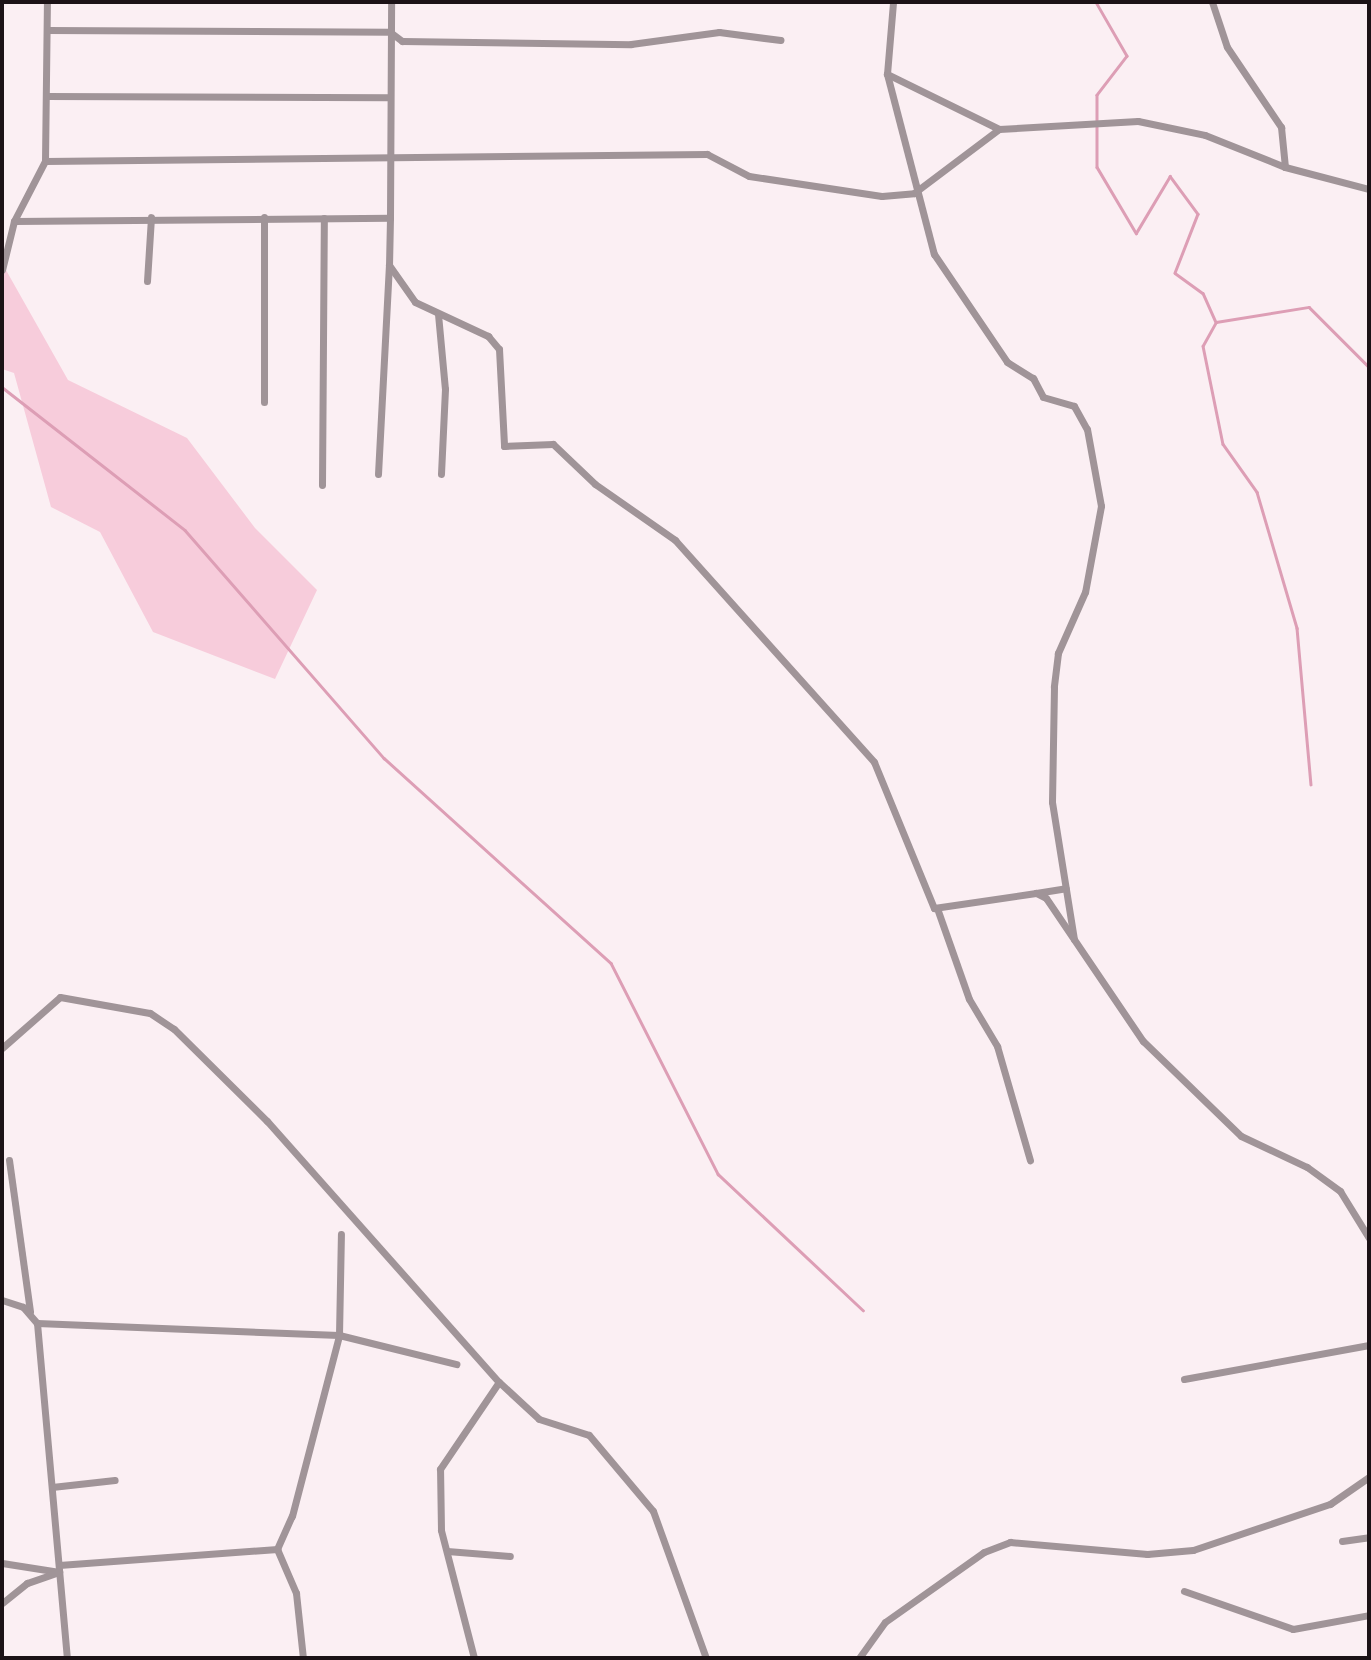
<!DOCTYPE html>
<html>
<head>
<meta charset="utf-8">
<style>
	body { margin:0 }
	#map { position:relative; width:1371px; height:1660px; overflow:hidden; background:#fbeff3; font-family:Inter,sans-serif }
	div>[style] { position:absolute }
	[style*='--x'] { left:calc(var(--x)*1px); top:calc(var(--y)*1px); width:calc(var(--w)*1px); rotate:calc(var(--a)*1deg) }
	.green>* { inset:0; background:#f7ccdb }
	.stream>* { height:2.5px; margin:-1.25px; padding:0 1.25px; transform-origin:1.25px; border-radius:1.25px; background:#dd9eb5 }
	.minor>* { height:7px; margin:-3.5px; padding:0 3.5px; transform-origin:3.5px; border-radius:3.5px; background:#a09498 }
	span { translate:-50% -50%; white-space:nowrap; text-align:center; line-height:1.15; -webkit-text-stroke:5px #fff; paint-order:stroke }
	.frame { position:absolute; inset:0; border:4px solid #1c1216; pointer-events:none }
</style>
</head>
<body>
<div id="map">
	<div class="green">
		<i style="clip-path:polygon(2px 263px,68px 380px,187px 438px,255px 528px,317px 590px,275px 679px,153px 632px,100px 532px,51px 507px,14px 373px,2px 369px)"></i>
	</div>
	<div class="stream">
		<i style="--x:1096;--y:2;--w:62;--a:60.1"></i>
		<i style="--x:1127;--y:56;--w:49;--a:127.6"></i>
		<i style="--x:1097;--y:95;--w:72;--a:90"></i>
		<i style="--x:1097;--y:167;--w:77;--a:59.4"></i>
		<i style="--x:1136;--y:233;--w:66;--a:-59.2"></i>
		<i style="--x:1170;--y:176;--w:47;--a:53.6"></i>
		<i style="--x:1198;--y:214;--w:63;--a:111.3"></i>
		<i style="--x:1175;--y:273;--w:34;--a:36"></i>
		<i style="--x:1203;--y:293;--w:32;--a:66"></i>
		<i style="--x:1216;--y:322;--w:94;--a:-9.2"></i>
		<i style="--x:1309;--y:307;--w:85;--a:45"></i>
		<i style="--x:1216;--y:323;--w:26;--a:119"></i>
		<i style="--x:1203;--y:346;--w:100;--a:78.5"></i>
		<i style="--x:1223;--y:444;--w:59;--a:54.7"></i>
		<i style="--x:1257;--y:492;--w:142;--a:73.6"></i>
		<i style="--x:1297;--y:628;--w:157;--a:84.9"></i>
		<i style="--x:2;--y:387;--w:232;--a:38"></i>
		<i style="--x:185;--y:530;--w:303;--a:48.9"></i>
		<i style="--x:384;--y:758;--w:306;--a:42.1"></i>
		<i style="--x:611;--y:963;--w:237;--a:63.1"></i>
		<i style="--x:718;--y:1174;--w:199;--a:43.2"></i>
	</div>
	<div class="minor">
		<i style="--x:1212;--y:2;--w:47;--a:71.6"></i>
		<i style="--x:1227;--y:47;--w:97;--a:56"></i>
		<i style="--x:1281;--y:127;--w:40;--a:84.3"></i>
		<i style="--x:47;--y:30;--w:343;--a:0.3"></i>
		<i style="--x:390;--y:32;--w:15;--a:37"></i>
		<i style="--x:402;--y:41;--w:229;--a:0.8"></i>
		<i style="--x:631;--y:44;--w:89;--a:-7.8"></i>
		<i style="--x:719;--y:32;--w:62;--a:7.5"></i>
		<i style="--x:887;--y:74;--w:72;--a:-85.2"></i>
		<i style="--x:46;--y:96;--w:343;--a:0.2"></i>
		<i style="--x:999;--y:129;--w:125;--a:-153.8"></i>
		<i style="--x:887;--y:74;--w:186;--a:75.4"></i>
		<i style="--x:934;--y:254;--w:130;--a:55.9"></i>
		<i style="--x:1007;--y:362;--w:31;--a:32"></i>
		<i style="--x:1033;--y:378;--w:21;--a:62"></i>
		<i style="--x:1043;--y:397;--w:32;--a:16"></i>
		<i style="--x:1074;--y:406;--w:26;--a:61"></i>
		<i style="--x:1087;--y:429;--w:78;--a:79.7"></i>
		<i style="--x:1101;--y:506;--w:87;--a:100.5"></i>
		<i style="--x:1085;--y:592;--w:67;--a:113.9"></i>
		<i style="--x:1058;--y:653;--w:34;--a:97"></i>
		<i style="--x:1054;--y:687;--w:115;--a:91"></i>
		<i style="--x:1052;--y:802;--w:139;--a:80.9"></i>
		<i style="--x:45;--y:161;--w:662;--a:-0.61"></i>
		<i style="--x:707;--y:154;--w:47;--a:27.6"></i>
		<i style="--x:749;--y:176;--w:134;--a:8.6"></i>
		<i style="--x:882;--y:196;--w:32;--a:-5"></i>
		<i style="--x:914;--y:193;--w:106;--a:-37"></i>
		<i style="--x:999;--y:129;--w:139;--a:-3.3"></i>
		<i style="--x:1138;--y:121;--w:68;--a:11.8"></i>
		<i style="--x:1205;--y:135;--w:86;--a:21.8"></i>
		<i style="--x:1285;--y:167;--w:87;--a:14.7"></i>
		<i style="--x:264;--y:217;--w:185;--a:90"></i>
		<i style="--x:390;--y:218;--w:216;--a:-89.7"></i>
		<i style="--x:14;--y:221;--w:376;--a:-0.5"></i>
		<i style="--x:390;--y:218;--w:47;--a:91.2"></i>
		<i style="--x:389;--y:265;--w:45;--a:54.9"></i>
		<i style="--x:415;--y:302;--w:81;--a:25"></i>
		<i style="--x:488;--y:336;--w:17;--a:50"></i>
		<i style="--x:499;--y:349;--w:97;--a:87"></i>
		<i style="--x:504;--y:446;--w:49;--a:-2.3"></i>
		<i style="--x:553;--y:444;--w:58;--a:43.6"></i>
		<i style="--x:595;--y:484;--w:98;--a:35"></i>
		<i style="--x:675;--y:540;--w:298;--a:48.1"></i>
		<i style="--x:874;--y:762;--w:158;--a:67.7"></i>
		<i style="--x:934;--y:908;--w:103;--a:-8.4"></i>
		<i style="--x:1036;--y:893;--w:11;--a:27"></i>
		<i style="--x:1046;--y:898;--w:173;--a:55.9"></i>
		<i style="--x:1143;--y:1041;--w:136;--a:44.1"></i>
		<i style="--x:1241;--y:1136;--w:73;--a:25.2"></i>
		<i style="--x:1307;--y:1167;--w:41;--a:36"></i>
		<i style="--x:1340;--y:1191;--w:55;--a:58.3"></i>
		<i style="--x:2;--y:270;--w:50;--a:-76.2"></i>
		<i style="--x:14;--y:221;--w:68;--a:-62.7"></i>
		<i style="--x:45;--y:161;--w:159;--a:-89.3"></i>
		<i style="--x:147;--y:281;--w:64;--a:-86.4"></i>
		<i style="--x:438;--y:314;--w:75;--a:84.7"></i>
		<i style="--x:445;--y:389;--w:85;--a:92.7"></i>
		<i style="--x:378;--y:474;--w:208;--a:-87"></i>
		<i style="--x:322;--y:485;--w:267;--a:-89.6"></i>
		<i style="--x:1036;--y:893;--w:30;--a:-9"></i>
		<i style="--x:938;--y:911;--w:93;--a:70.6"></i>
		<i style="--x:969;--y:999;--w:55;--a:59.2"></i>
		<i style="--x:997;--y:1046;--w:119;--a:73.9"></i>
		<i style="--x:2;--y:1048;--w:77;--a:-41.3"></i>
		<i style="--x:60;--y:997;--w:91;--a:10.1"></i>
		<i style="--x:150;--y:1013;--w:29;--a:34"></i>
		<i style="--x:174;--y:1029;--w:131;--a:44.7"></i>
		<i style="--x:267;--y:1121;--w:349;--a:48.4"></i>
		<i style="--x:499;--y:1382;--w:54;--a:42.8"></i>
		<i style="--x:539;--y:1419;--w:52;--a:17.7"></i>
		<i style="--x:589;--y:1435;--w:99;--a:49.9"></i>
		<i style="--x:653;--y:1511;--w:156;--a:70.2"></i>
		<i style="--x:9;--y:1160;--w:153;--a:82.1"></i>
		<i style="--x:2;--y:1300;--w:22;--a:18"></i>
		<i style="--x:23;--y:1307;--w:21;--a:49"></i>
		<i style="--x:37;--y:1323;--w:336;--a:84.9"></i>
		<i style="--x:37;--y:1323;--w:302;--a:2.3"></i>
		<i style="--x:339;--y:1335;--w:121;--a:13.9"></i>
		<i style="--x:1184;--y:1379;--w:188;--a:-10.4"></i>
		<i style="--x:52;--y:1487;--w:63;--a:-6.3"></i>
		<i style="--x:1342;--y:1541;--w:27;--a:-8"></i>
		<i style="--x:277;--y:1549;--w:48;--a:66.6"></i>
		<i style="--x:296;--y:1593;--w:65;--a:83.9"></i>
		<i style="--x:447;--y:1551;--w:63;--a:4.5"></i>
		<i style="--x:2;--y:1563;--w:58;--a:9"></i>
		<i style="--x:59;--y:1572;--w:34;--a:161"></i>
		<i style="--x:27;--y:1583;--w:32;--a:141"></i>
		<i style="--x:59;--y:1565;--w:219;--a:-4.2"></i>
		<i style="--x:277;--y:1549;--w:36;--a:-66"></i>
		<i style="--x:292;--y:1516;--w:187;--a:-75.4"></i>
		<i style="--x:339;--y:1335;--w:101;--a:-88.9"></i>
		<i style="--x:1184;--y:1591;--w:115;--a:19.2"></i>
		<i style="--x:1293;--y:1629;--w:77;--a:-10.4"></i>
		<i style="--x:474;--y:1658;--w:132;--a:-104.5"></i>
		<i style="--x:441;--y:1530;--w:61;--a:-90.9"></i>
		<i style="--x:440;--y:1469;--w:105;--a:-55.9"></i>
		<i style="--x:859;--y:1658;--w:44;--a:-54.2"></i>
		<i style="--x:885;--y:1622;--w:121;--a:-35.3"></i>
		<i style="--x:984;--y:1552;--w:28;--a:-21"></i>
		<i style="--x:1010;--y:1542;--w:138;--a:5"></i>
		<i style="--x:1147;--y:1554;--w:46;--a:-5"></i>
		<i style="--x:1193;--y:1550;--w:145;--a:-18.6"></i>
		<i style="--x:1330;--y:1504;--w:47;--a:-34.7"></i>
	</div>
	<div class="frame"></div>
</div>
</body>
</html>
